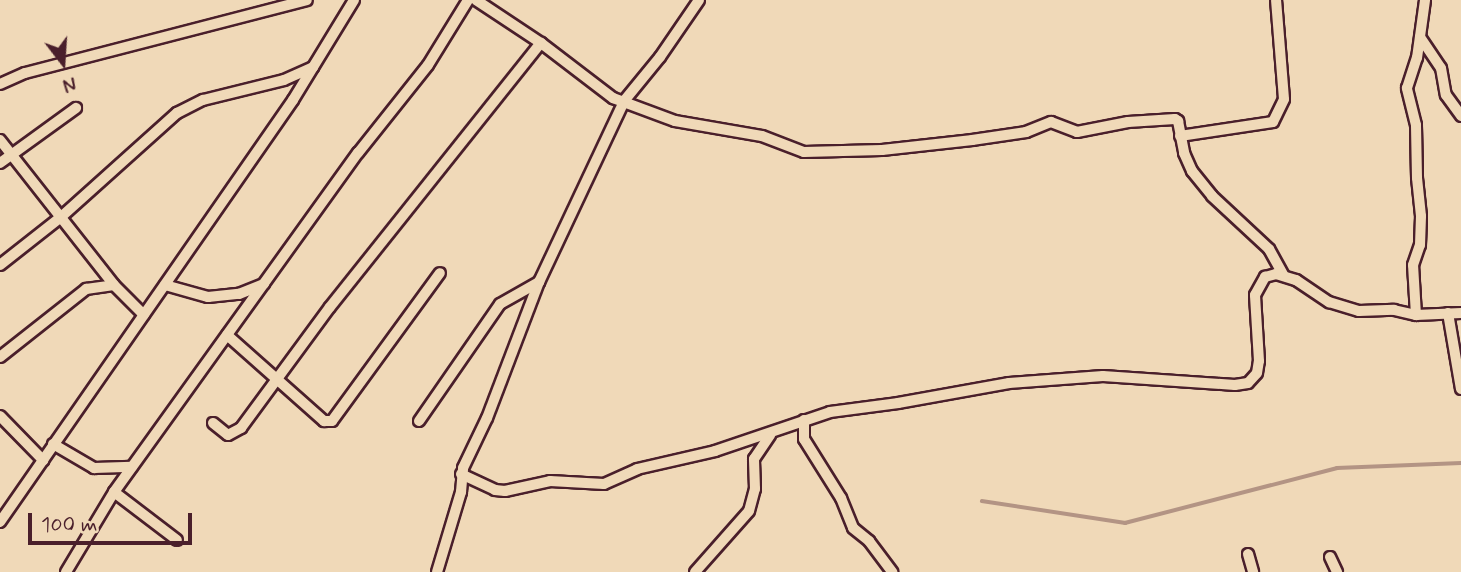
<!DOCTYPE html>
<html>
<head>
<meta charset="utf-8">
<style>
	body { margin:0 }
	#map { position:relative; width:1461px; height:572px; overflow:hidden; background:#f0d9b8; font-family:Mynerve,sans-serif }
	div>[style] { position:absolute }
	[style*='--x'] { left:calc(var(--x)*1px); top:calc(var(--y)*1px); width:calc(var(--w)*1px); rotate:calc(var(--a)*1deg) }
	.stream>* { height:3.5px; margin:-1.75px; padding:0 1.75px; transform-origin:1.75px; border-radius:1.75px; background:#b39484 }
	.roads { filter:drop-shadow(2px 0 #4a1f2b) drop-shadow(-2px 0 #4a1f2b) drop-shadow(0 2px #4a1f2b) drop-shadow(0 -2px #4a1f2b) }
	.minor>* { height:10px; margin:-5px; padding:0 5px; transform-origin:5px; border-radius:5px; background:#f0d9b8 }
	span { translate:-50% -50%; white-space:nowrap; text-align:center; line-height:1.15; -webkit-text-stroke:5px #f0d9b8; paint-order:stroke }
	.north { position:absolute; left:28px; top:28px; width:70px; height:70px; -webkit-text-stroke:5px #f0d9b8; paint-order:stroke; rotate:163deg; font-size:19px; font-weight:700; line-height:28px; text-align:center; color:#4a1f2b }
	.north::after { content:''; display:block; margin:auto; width:24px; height:32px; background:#4a1f2b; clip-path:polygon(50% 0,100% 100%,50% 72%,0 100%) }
	.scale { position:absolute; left:28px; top:513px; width:164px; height:32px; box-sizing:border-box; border:4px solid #4a1f2b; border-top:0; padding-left:9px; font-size:21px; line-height:24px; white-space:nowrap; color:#4a1f2b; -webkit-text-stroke:5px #f0d9b8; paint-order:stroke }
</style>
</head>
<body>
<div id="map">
	<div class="stream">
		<i style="--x:982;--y:501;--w:145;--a:8.7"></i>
		<i style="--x:1125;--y:523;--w:219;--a:-14.5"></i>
		<i style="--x:1337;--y:468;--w:124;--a:-2.3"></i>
	</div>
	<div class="roads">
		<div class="minor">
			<i style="--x:476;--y:0;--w:78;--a:33.5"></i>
			<i style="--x:541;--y:43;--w:91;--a:37.4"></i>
			<i style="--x:613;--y:98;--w:66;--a:20.4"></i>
			<i style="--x:675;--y:121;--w:88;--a:9.8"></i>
			<i style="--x:762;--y:136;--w:45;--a:20.9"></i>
			<i style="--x:804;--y:152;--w:78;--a:-1.5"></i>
			<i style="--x:882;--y:150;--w:91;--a:-6.3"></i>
			<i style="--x:972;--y:140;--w:55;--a:-8.4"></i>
			<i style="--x:1026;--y:132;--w:27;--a:-22"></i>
			<i style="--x:1051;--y:122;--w:28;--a:21"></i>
			<i style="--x:1077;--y:132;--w:52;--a:-11.1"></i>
			<i style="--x:1128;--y:122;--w:47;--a:-3.7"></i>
			<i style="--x:1175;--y:119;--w:4;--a:34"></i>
			<i style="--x:1178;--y:121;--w:33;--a:79"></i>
			<i style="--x:1184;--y:153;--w:20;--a:66"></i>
			<i style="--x:1192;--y:171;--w:32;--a:51"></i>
			<i style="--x:1212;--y:196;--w:78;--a:42.9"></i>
			<i style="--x:1269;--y:249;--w:29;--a:61"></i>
			<i style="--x:1420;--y:37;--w:37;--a:56"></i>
			<i style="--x:1441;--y:68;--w:27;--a:80"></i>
			<i style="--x:1446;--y:95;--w:26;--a:54"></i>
			<i style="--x:0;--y:84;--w:27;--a:-24"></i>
			<i style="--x:25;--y:73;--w:291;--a:-14.5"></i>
			<i style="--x:1180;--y:136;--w:94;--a:-8.6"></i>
			<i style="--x:1273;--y:122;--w:25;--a:-64"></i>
			<i style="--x:1284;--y:99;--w:99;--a:-94.6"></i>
			<i style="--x:0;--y:140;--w:184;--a:51.8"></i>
			<i style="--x:114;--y:285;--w:42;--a:45"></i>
			<i style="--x:0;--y:163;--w:94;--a:-35.9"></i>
			<i style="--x:0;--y:265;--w:78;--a:-38.2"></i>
			<i style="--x:61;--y:217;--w:156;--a:-41.9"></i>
			<i style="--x:177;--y:113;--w:29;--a:-27"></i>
			<i style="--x:203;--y:100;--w:83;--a:-13.9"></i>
			<i style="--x:284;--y:80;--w:32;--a:-24"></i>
			<i style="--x:165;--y:285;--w:45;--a:15.6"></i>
			<i style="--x:208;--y:297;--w:31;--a:-6"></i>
			<i style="--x:239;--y:294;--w:27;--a:-22"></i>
			<i style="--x:1448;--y:313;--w:77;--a:80.3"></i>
			<i style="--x:1416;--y:315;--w:50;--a:-93.4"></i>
			<i style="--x:1413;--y:265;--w:21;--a:-71"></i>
			<i style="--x:1420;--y:245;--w:29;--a:-88"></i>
			<i style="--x:1421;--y:216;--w:38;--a:-96"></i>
			<i style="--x:1417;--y:178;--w:53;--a:-91.1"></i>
			<i style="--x:1416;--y:125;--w:38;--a:-104"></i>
			<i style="--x:1407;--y:88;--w:32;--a:-72"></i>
			<i style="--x:1417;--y:58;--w:59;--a:-82.1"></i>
			<i style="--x:227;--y:335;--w:130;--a:41.6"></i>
			<i style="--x:324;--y:421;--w:8;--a:0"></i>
			<i style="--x:332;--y:421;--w:183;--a:-53.9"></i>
			<i style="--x:0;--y:357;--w:110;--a:-38.3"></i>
			<i style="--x:86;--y:289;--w:28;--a:-8"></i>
			<i style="--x:0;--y:416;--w:62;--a:45.7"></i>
			<i style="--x:804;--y:420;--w:19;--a:90"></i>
			<i style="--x:804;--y:439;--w:70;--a:57.9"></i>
			<i style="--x:841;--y:498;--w:32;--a:68"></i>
			<i style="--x:853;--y:528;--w:21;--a:39"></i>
			<i style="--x:869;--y:541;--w:39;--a:53"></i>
			<i style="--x:419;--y:421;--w:142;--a:-55.3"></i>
			<i style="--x:500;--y:304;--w:45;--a:-29.4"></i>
			<i style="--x:213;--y:423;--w:19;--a:39"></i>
			<i style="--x:228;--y:435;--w:15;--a:-28"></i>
			<i style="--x:241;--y:428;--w:150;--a:-53.7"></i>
			<i style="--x:330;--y:307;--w:338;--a:-51.4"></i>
			<i style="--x:53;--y:444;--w:48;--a:30.3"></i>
			<i style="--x:94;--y:468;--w:38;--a:-2"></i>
			<i style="--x:461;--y:474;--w:38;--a:25"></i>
			<i style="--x:495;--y:490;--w:10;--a:6"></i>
			<i style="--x:505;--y:491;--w:46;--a:-12.5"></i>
			<i style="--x:550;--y:481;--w:54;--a:3.2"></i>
			<i style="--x:604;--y:484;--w:36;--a:-24"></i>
			<i style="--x:637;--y:469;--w:80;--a:-13"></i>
			<i style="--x:715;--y:451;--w:121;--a:-18.7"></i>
			<i style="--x:830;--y:412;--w:69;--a:-7.5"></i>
			<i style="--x:898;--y:403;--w:113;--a:-10.2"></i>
			<i style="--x:1009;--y:383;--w:94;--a:-4.3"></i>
			<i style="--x:1103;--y:376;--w:132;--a:3.9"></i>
			<i style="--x:1235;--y:385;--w:13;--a:-9"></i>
			<i style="--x:1248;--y:383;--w:13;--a:-48"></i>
			<i style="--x:1257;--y:373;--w:12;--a:-81"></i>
			<i style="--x:1259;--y:361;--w:66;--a:-93.5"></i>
			<i style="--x:1255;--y:295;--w:21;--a:-61"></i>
			<i style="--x:1265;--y:277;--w:11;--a:-15"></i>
			<i style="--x:1276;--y:274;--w:21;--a:17"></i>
			<i style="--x:1296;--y:280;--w:40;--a:34"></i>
			<i style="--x:1329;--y:302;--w:31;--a:17"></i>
			<i style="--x:1359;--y:311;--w:35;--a:-2"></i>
			<i style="--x:1394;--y:310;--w:23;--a:13"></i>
			<i style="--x:1416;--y:315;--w:45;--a:-2.5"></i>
			<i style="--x:114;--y:492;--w:79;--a:37.3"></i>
			<i style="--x:0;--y:522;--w:514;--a:-55.23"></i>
			<i style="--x:293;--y:100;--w:117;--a:-58.6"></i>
			<i style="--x:1248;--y:554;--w:19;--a:74"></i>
			<i style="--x:1330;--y:557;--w:17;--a:65"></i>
			<i style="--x:66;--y:572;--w:93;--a:-59"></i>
			<i style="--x:114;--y:492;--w:418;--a:-54.3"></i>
			<i style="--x:358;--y:153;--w:112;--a:-51.5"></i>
			<i style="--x:428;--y:65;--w:76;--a:-58.4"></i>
			<i style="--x:437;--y:572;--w:84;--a:-73.3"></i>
			<i style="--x:461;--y:492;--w:24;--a:-85"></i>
			<i style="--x:463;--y:468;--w:55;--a:-64.4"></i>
			<i style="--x:487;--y:418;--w:146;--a:-69.1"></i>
			<i style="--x:539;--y:282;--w:200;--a:-64.8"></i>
			<i style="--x:624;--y:101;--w:57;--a:-50.7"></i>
			<i style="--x:660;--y:57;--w:69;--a:-55.6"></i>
			<i style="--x:695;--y:572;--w:81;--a:-48.5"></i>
			<i style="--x:749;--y:511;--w:23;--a:-75"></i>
			<i style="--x:755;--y:489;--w:30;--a:-92"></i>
			<i style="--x:754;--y:459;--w:29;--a:-56"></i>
		</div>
	</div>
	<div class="north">N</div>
	<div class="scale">100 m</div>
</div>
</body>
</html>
